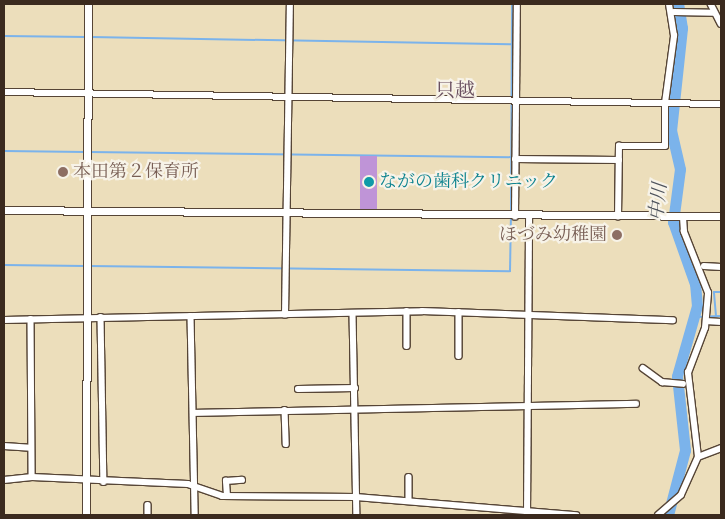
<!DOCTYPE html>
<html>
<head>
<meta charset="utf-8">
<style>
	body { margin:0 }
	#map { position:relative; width:725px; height:519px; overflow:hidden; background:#ecdebb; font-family:"IM FELL Double Pica","Noto Serif JP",serif }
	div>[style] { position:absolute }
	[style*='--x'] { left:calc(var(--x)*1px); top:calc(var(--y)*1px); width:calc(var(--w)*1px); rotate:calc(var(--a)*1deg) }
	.stream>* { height:2px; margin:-1px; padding:0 1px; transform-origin:1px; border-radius:1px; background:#7bb3eb }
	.river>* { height:11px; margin:-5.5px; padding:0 5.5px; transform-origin:5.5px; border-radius:5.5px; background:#7bb3eb }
	.building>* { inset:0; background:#bf94d7; transform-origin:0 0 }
	.roads { filter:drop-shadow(1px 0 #564536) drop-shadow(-1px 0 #564536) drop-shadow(0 1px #564536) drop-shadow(0 -1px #564536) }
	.minor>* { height:5.5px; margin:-2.75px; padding:0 2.75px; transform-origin:2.75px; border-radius:2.75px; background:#fff }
	.tertiary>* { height:7px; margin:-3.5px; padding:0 3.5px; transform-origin:3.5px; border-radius:3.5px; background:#fff }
	.dots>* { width:14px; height:14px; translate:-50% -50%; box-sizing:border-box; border:2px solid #f7f3e8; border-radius:50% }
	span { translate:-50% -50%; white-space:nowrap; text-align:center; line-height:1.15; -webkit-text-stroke:4.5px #f7f3e8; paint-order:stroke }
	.education-label { font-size:18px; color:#785e54 }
	.left { translate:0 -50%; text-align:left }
	.right { translate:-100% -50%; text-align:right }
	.culture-label { font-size:18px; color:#0d838f }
	.water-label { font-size:19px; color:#4e535c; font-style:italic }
	.quarter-label { font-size:20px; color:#694f5f }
	.frame { position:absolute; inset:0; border:5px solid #3b2a1e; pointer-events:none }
</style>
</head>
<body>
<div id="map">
	<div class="stream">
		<i style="--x:4;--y:36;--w:82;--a:0.7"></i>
		<i style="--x:91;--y:37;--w:420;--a:1"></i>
		<i style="--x:4;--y:151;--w:81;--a:0.7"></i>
		<i style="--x:89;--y:152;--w:423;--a:0.7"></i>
		<i style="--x:511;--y:211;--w:207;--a:-89.7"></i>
		<i style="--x:4;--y:265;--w:80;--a:0.7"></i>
		<i style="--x:89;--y:266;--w:421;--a:0.7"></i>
		<i style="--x:510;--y:271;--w:55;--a:-89"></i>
		<i style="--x:716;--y:316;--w:24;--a:-95"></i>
		<i style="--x:714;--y:292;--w:7;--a:0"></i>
		<i style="--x:695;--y:317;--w:26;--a:-2"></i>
	</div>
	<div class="river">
		<i style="--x:668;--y:515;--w:67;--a:-75.3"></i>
		<i style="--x:685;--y:450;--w:74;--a:-96.2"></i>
		<i style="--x:677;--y:376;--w:73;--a:-74.1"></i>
		<i style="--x:697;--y:306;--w:22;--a:-95"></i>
		<i style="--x:695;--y:284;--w:66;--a:-109.5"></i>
		<i style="--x:673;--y:222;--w:53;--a:-82.5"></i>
		<i style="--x:680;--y:169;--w:39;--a:-103"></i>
		<i style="--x:671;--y:131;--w:104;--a:-83.9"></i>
		<i style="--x:682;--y:28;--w:24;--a:-99"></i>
	</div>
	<div class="building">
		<i style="left:360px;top:156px;width:17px;height:53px"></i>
	</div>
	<div class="roads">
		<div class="minor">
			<i style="--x:711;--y:4;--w:22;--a:63"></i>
			<i style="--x:674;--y:12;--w:39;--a:1"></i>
			<i style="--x:4;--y:92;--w:717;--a:0.96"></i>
			<i style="--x:515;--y:159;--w:104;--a:0.6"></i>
			<i style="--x:515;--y:217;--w:213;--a:-89.5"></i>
			<i style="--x:618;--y:217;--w:71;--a:-89.2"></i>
			<i style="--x:619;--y:146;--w:46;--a:0"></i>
			<i style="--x:665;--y:146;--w:43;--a:-90"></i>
			<i style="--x:665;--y:103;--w:68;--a:-82.3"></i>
			<i style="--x:674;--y:36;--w:32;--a:-99"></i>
			<i style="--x:704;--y:266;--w:17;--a:3"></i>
			<i style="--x:407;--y:311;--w:35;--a:90"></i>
			<i style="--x:459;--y:312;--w:44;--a:90"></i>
			<i style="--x:353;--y:314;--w:201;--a:88.9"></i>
			<i style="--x:285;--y:315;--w:311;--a:-89.1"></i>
			<i style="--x:191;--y:316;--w:199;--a:88.8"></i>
			<i style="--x:101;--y:317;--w:165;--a:89"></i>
			<i style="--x:31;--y:319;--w:158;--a:89.6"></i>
			<i style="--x:32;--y:477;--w:156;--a:2.6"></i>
			<i style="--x:188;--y:484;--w:36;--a:19"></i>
			<i style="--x:222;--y:496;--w:134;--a:0.4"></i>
			<i style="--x:356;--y:497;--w:221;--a:4.7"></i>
			<i style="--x:4;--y:320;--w:418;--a:-1.2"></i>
			<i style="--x:422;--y:311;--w:251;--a:2.1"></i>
			<i style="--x:706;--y:321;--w:15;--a:4"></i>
			<i style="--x:643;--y:368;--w:24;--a:36"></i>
			<i style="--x:662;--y:382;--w:21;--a:5"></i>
			<i style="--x:298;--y:389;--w:57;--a:-1"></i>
			<i style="--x:285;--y:410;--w:34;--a:88"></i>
			<i style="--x:193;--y:413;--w:443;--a:-1.2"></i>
			<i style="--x:4;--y:446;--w:26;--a:4"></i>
			<i style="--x:698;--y:457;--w:25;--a:-21"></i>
			<i style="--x:409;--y:477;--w:24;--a:90"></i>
			<i style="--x:4;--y:480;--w:28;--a:-6"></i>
			<i style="--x:227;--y:496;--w:15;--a:-94"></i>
			<i style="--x:226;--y:481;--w:16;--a:-4"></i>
			<i style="--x:148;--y:505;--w:10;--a:90"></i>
			<i style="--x:527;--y:515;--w:297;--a:-89.6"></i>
			<i style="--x:658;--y:515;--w:30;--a:-41"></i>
			<i style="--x:681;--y:495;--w:42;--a:-65.9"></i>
			<i style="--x:698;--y:457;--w:85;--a:-96.8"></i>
			<i style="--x:688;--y:373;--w:48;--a:-69.3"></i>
			<i style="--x:705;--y:328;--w:35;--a:-85"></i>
			<i style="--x:708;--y:293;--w:66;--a:-111.5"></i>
			<i style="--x:684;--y:232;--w:14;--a:-94"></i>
		</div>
		<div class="tertiary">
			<i style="--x:4;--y:210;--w:717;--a:0.48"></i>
			<i style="--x:86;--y:515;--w:511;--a:-89.78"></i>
		</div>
	</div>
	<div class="dots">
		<i style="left:63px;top:172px;background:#8d6e63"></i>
		<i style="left:369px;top:182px;background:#0f9aa8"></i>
		<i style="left:617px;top:235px;background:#8d6e63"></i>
	</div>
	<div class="education-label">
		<span class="left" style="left:73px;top:172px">本田第２保育所</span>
		<span class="right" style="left:607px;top:235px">ほづみ幼稚園</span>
	</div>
	<div class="culture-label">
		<span class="left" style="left:379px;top:182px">ながの歯科クリニック</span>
	</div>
	<div class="water-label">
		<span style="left:659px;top:202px;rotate:-84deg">中川</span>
	</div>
	<div class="quarter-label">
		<span style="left:455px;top:90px">只越</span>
	</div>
	<div class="frame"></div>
</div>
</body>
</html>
